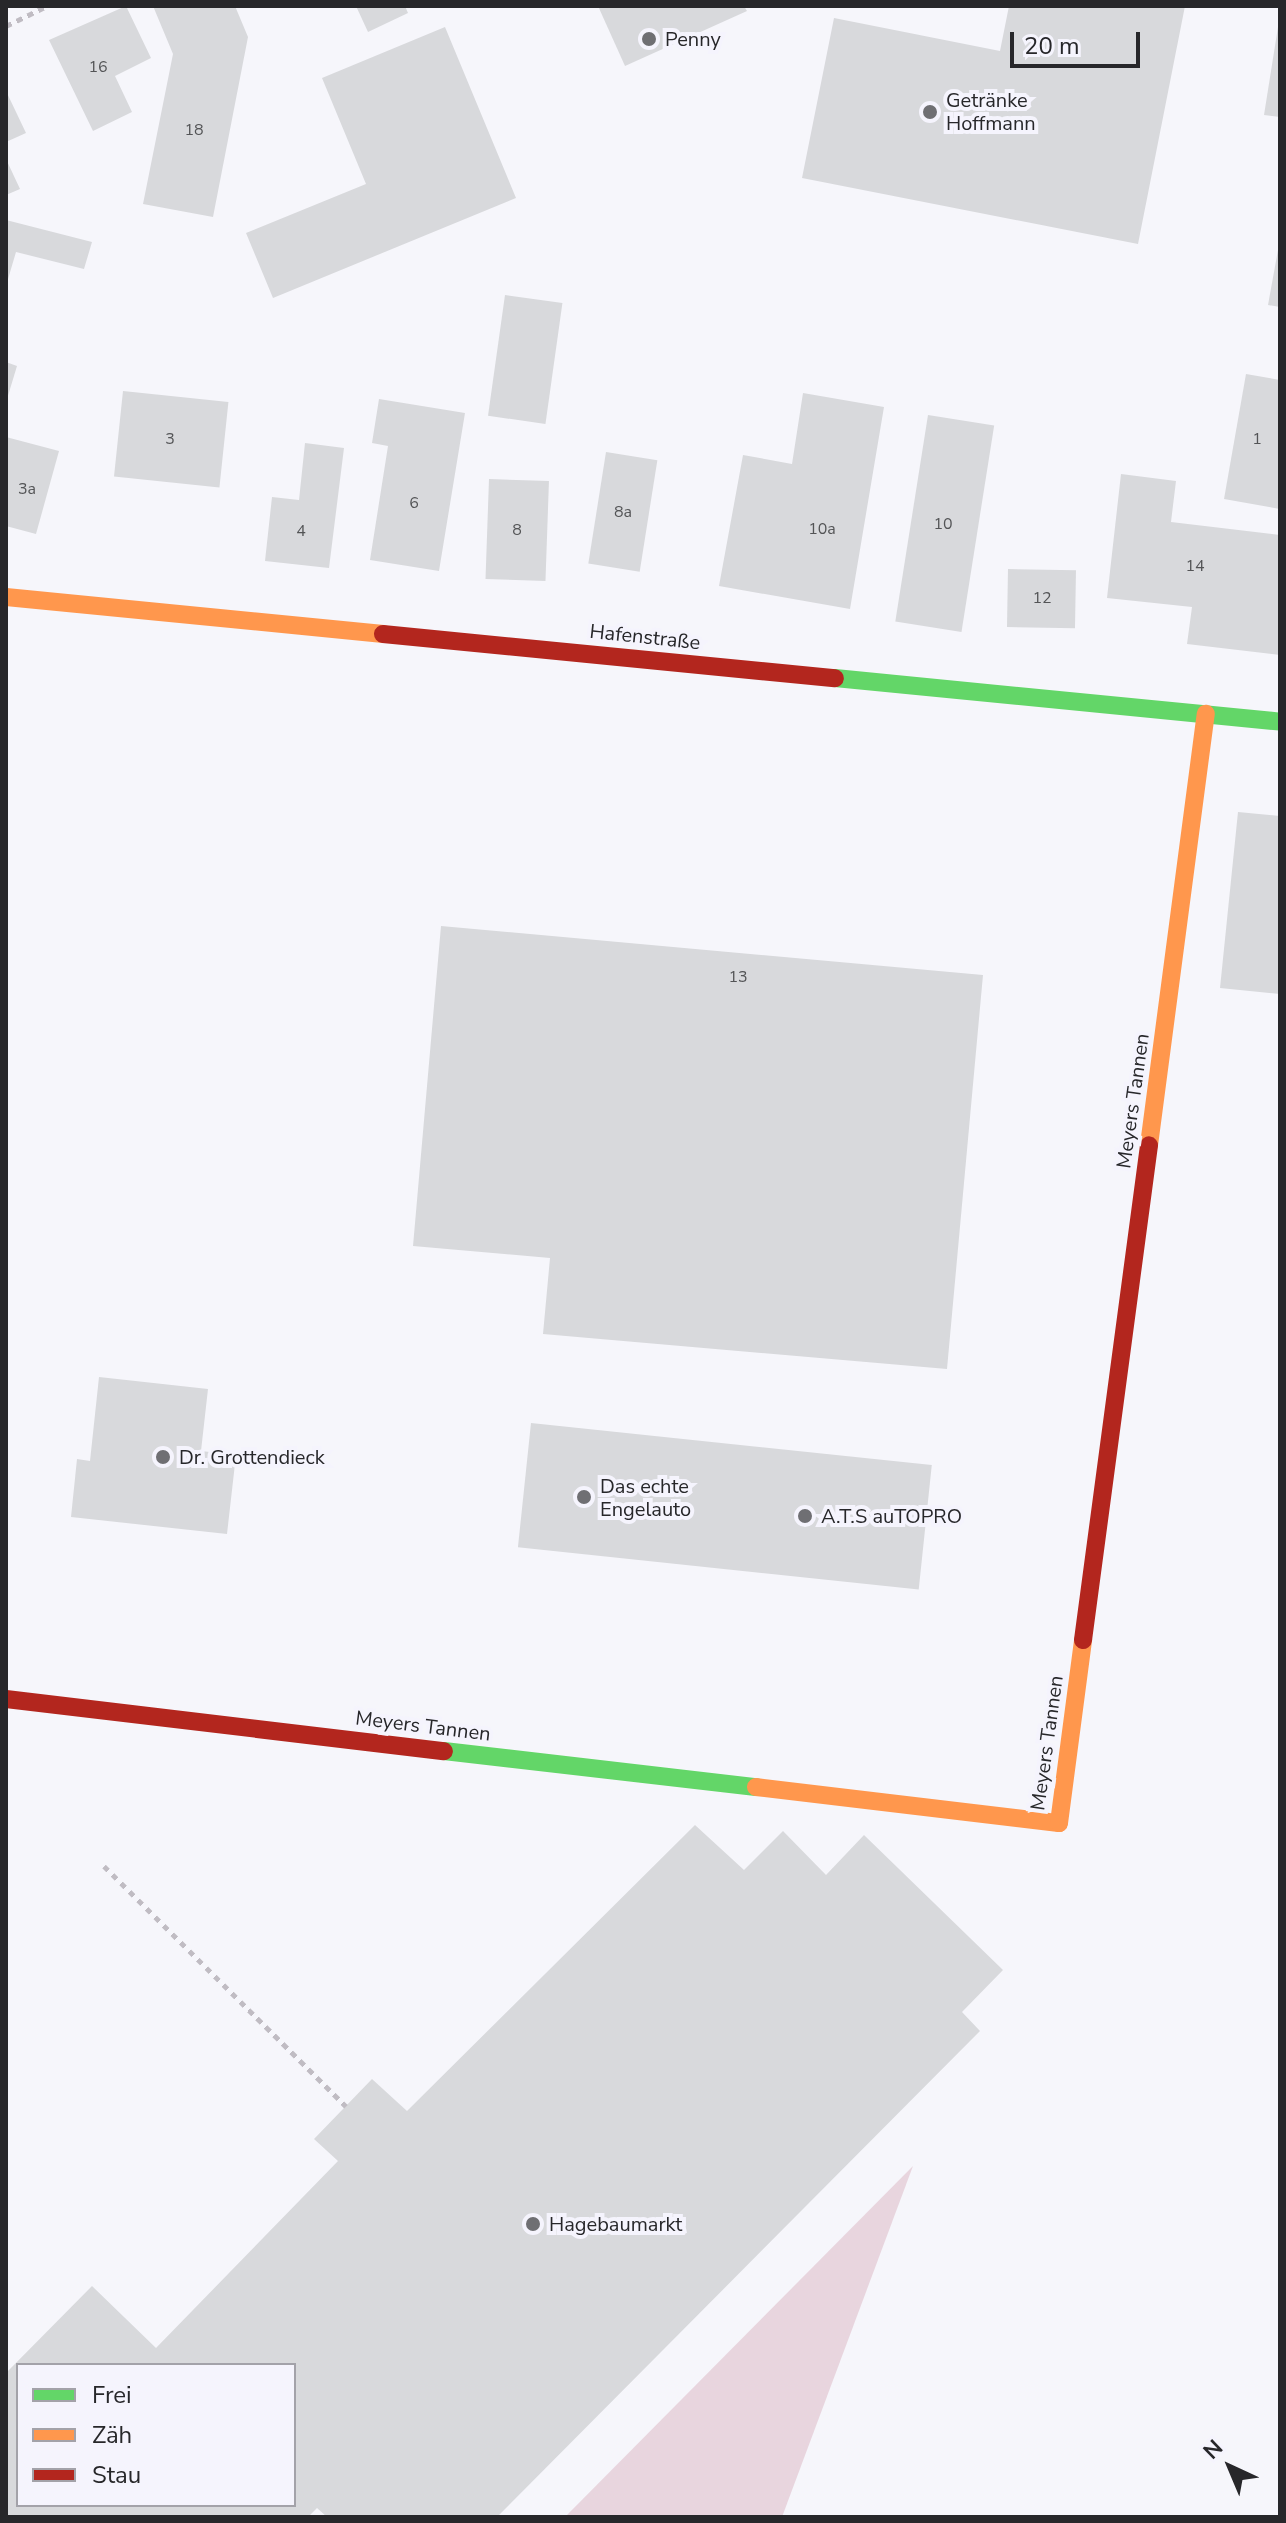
<!DOCTYPE html>
<html>
<head>
<meta charset="utf-8">
<style>
	body { margin:0 }
	#map { position:relative; width:1286px; height:2523px; overflow:hidden; background:#f6f6fb; font-family:"Nunito Sans",sans-serif }
	div>[style] { position:absolute }
	[style*='--x'] { left:calc(var(--x)*1px); top:calc(var(--y)*1px); width:calc(var(--w)*1px); rotate:calc(var(--a)*1deg) }
	.forest>* { inset:0; background:#e8d5de }
	.building>* { inset:0; background:#d8d9dc; transform-origin:0 0 }
	.path>* { height:5px; margin-top:-2.5px; transform-origin:0; background:repeating-linear-gradient(90deg,#c0bcc3 0 6px,transparent 0 12px) }
	.fast>* { height:18px; margin:-9px; padding:0 9px; transform-origin:9px; border-radius:9px; background:#63d668 }
	.slow>* { height:18px; margin:-9px; padding:0 9px; transform-origin:9px; border-radius:9px; background:#ff974d }
	.jam>* { height:18px; margin:-9px; padding:0 9px; transform-origin:9px; border-radius:9px; background:#b3261e }
	.dots>* { width:22px; height:22px; translate:-50% -50%; box-sizing:border-box; border:4px solid #f5f4fd; border-radius:50% }
	span { translate:-50% -50%; white-space:nowrap; text-align:center; line-height:1.15; -webkit-text-stroke:8px #f5f4fd; paint-order:stroke }
	.number-label { font-size:16px; color:#535456 }
	.number-label span { -webkit-text-stroke-width:0 }
	.poi-label { font-size:20px; color:#27272a }
	.left { translate:0 -50%; text-align:left }
	.street-label { font-size:20px; color:#27272a }
	.frame { position:absolute; inset:0; border:8px solid #27272a; pointer-events:none }
	.legend { position:absolute; left:16px; top:2363px; width:280px; height:144px; box-sizing:border-box; background:#f5f4fd; border:2px solid #a3a2a9; margin:0; padding:10px 14px; list-style:none; font-size:24px; color:#27272a }
	.legend li { display:flex; align-items:center; gap:16px; height:40px }
	.legend b { width:40px; border:2px solid #a3a2a9 }
	.north { position:absolute; left:1190px; top:2427px; width:80px; height:80px; -webkit-text-stroke:6px #f5f4fd; paint-order:stroke; rotate:316deg; font-size:22px; font-weight:700; line-height:32px; text-align:center; color:#27272a }
	.north::after { content:''; display:block; margin:auto; width:28px; height:36px; background:#27272a; clip-path:polygon(50% 0,100% 100%,50% 72%,0 100%) }
	.scale { position:absolute; left:1010px; top:32px; width:130px; height:36px; box-sizing:border-box; border:4px solid #27272a; border-top:0; padding-left:10px; font-size:24px; line-height:28px; white-space:nowrap; color:#27272a; -webkit-text-stroke:6px #f5f4fd; paint-order:stroke }
</style>
</head>
<body>
<div id="map">
	<div class="forest">
		<i style="clip-path:polygon(913px 2166px,782px 2517px,565px 2517px)"></i>
	</div>
	<div class="building">
		<i style="clip-path:polygon(126px 6px,151px 58px,115px 76px,132px 112px,93px 131px,49px 40px)"></i>
		<i style="clip-path:polygon(153px 6px,235px 6px,248px 37px,213px 217px,143px 204px,173px 54px)"></i>
		<i style="clip-path:polygon(356px 6px,405px 6px,408px 13px,368px 32px)"></i>
		<i style="clip-path:polygon(598px 6px,744px 6px,747px 11px,625px 66px)"></i>
		<i style="clip-path:polygon(1009px 6px,1185px 6px,1138px 244px,802px 178px,834px 18px,1000px 51px)"></i>
		<i style="clip-path:polygon(445px 27px,516px 198px,273px 298px,246px 233px,366px 184px,322px 78px)"></i>
		<i style="clip-path:polygon(1278px 27px,1280px 28px,1280px 117px,1264px 115px)"></i>
		<i style="clip-path:polygon(6px 91px,26px 133px,6px 142px)"></i>
		<i style="clip-path:polygon(6px 159px,20px 189px,6px 195px)"></i>
		<i style="clip-path:polygon(6px 220px,92px 242px,84px 269px,16px 252px,6px 286px)"></i>
		<i style="clip-path:polygon(1278px 250px,1280px 250px,1280px 307px,1268px 305px)"></i>
		<i style="left:505px;top:295px;width:58px;height:122px;rotate:8deg"></i>
		<i style="clip-path:polygon(6px 362px,17px 366px,7px 399px,6px 399px)"></i>
		<i style="clip-path:polygon(1246px 374px,1280px 380px,1280px 509px,1224px 499px)"></i>
		<i style="left:123px;top:391px;width:106px;height:86px;rotate:6deg"></i>
		<i style="clip-path:polygon(803px 393px,884px 407px,850px 609px,719px 586px,743px 455px,792px 464px)"></i>
		<i style="clip-path:polygon(379px 399px,465px 413px,439px 571px,370px 560px,388px 446px,372px 443px)"></i>
		<i style="left:928px;top:415px;width:67px;height:209px;rotate:9deg"></i>
		<i style="clip-path:polygon(6px 437px,59px 451px,36px 534px,6px 526px)"></i>
		<i style="clip-path:polygon(305px 443px,344px 448px,329px 568px,265px 561px,272px 497px,299px 500px)"></i>
		<i style="left:606px;top:452px;width:52px;height:113px;rotate:9deg"></i>
		<i style="clip-path:polygon(1121px 474px,1176px 481px,1171px 522px,1280px 535px,1280px 655px,1187px 644px,1192px 607px,1107px 598px)"></i>
		<i style="left:489px;top:479px;width:60px;height:100px;rotate:2deg"></i>
		<i style="left:1008px;top:569px;width:68px;height:58px;rotate:1deg"></i>
		<i style="clip-path:polygon(1238px 812px,1280px 816px,1280px 994px,1220px 988px)"></i>
		<i style="clip-path:polygon(441px 926px,983px 975px,947px 1369px,543px 1334px,550px 1258px,413px 1246px)"></i>
		<i style="clip-path:polygon(99px 1377px,208px 1389px,201px 1451px,236px 1455px,227px 1534px,71px 1517px,77px 1459px,90px 1461px)"></i>
		<i style="left:531px;top:1423px;width:403px;height:125px;rotate:6deg"></i>
		<i style="clip-path:polygon(evenodd,695px 1825px,744px 1870px,783px 1831px,826px 1875px,864px 1835px,1003px 1970px,962px 2012px,980px 2031px,497px 2517px,327px 2517px,317px 2508px,308px 2517px,6px 2517px,6px 2373px,92px 2286px,156px 2348px,338px 2161px,314px 2139px,372px 2079px,407px 2111px,695px 1825px,18px 2365px,294px 2365px,294px 2505px,18px 2505px,18px 2365px)"></i>
	</div>
	<div class="path">
		<i style="--x:6;--y:26;--w:46;--a:-26"></i>
		<i style="--x:104;--y:1866;--w:341;--a:44.8"></i>
	</div>
	<div class="fast">
		<i style="--x:835;--y:678;--w:447;--a:5.6"></i>
		<i style="--x:444;--y:1751;--w:314;--a:6.6"></i>
	</div>
	<div class="slow">
		<i style="--x:6;--y:597;--w:379;--a:5.6"></i>
		<i style="--x:1149;--y:1145;--w:435;--a:-82.5"></i>
		<i style="--x:756;--y:1787;--w:305;--a:6.8"></i>
		<i style="--x:1059;--y:1823;--w:185;--a:-82.5"></i>
	</div>
	<div class="jam">
		<i style="--x:383;--y:634;--w:454;--a:5.6"></i>
		<i style="--x:1083;--y:1640;--w:499;--a:-82.4"></i>
		<i style="--x:6;--y:1699;--w:441;--a:6.8"></i>
	</div>
	<div class="dots">
		<i style="left:649px;top:39px;background:#6f6f73"></i>
		<i style="left:930px;top:112px;background:#6f6f73"></i>
		<i style="left:163px;top:1457px;background:#6f6f73"></i>
		<i style="left:584px;top:1497px;background:#6f6f73"></i>
		<i style="left:805px;top:1516px;background:#6f6f73"></i>
		<i style="left:533px;top:2224px;background:#6f6f73"></i>
	</div>
	<div class="number-label">
		<span style="left:98px;top:67px">16</span>
		<span style="left:194px;top:130px">18</span>
		<span style="left:170px;top:439px">3</span>
		<span style="left:1257px;top:439px">1</span>
		<span style="left:27px;top:489px">3a</span>
		<span style="left:414px;top:503px">6</span>
		<span style="left:623px;top:512px">8a</span>
		<span style="left:943px;top:524px">10</span>
		<span style="left:822px;top:529px">10a</span>
		<span style="left:517px;top:530px">8</span>
		<span style="left:301px;top:531px">4</span>
		<span style="left:1195px;top:566px">14</span>
		<span style="left:1042px;top:598px">12</span>
		<span style="left:738px;top:977px">13</span>
	</div>
	<div class="poi-label">
		<span class="left" style="left:665px;top:39px">Penny</span>
		<span class="left" style="left:946px;top:112px">Getränke<br>Hoffmann</span>
		<span class="left" style="left:179px;top:1457px">Dr. Grottendieck</span>
		<span class="left" style="left:600px;top:1498px">Das echte<br>Engelauto</span>
		<span class="left" style="left:821px;top:1516px">A.T.S auTOPRO</span>
		<span class="left" style="left:549px;top:2224px">Hagebaumarkt</span>
	</div>
	<div class="street-label">
		<span style="left:645px;top:637px;rotate:6deg">Hafenstraße</span>
		<span style="left:1133px;top:1101px;rotate:-82deg">Meyers Tannen</span>
		<span style="left:423px;top:1726px;rotate:7deg">Meyers Tannen</span>
		<span style="left:1047px;top:1743px;rotate:-82deg">Meyers Tannen</span>
	</div>
	<div class="frame"></div>
	<ul class="legend">
	<li><b style="height:10px;background:#63d668"></b>Frei</li>
	<li><b style="height:10px;background:#ff974d"></b>Zäh</li>
	<li><b style="height:10px;background:#b3261e"></b>Stau</li>
	</ul>
	<div class="north">N</div>
	<div class="scale">20 m</div>
</div>
</body>
</html>
